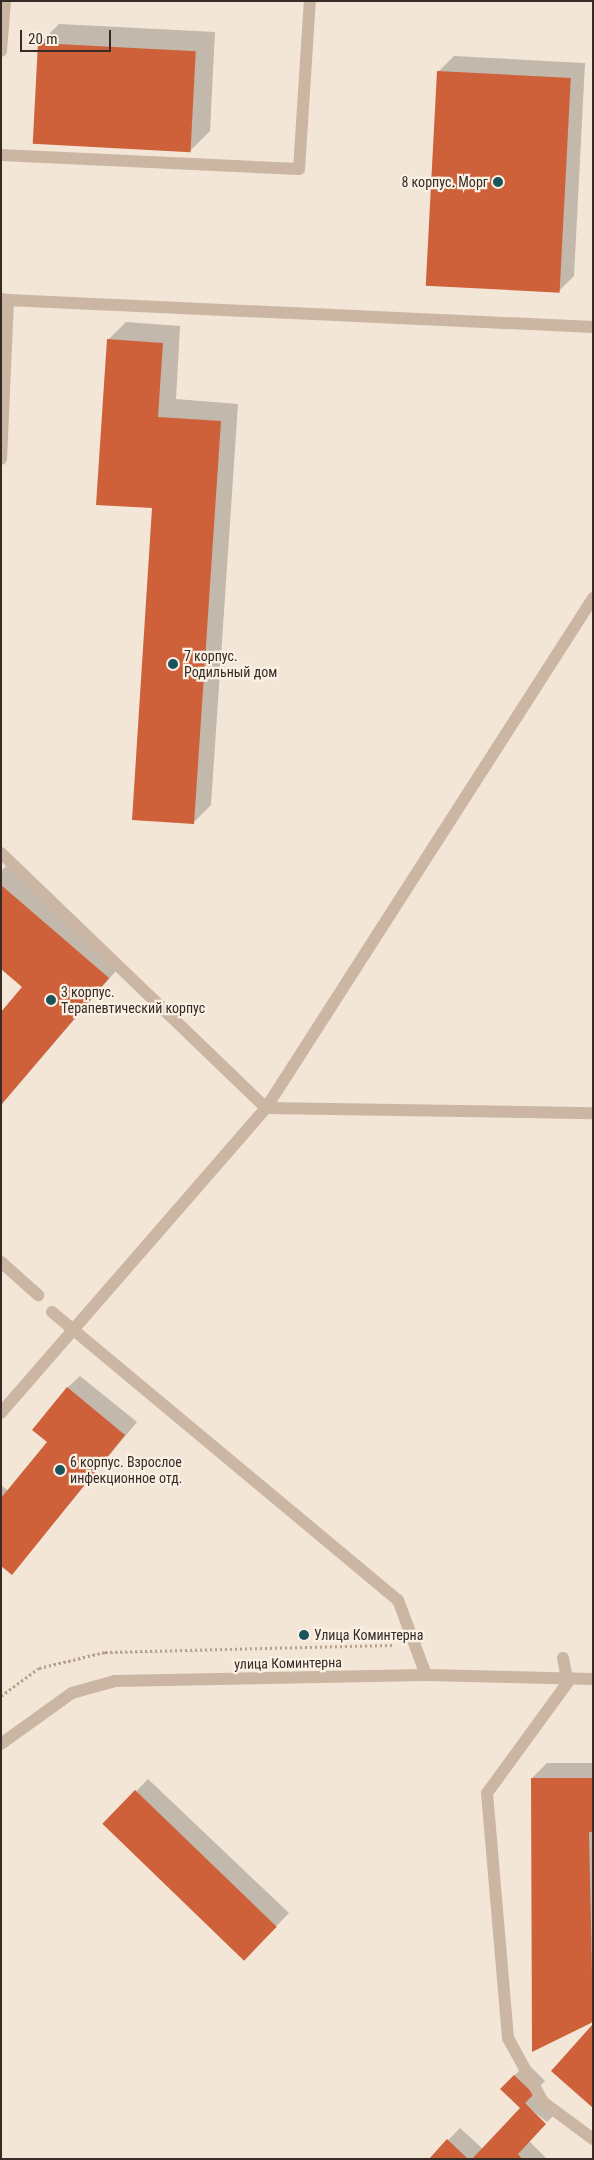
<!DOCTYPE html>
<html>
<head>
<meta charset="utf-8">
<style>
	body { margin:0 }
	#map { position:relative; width:594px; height:2160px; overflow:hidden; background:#f3e6d7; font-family:"Roboto Condensed",sans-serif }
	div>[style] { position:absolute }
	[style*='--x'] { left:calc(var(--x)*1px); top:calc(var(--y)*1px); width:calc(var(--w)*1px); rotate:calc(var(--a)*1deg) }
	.shadow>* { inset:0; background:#0003 }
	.building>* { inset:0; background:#ce613a; transform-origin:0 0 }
	.path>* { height:3px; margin-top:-1.5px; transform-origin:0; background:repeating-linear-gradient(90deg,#b7a08d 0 2.5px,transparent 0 5px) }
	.minor>* { height:12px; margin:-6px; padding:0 6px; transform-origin:6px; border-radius:6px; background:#cbb6a3 }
	.dots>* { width:14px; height:14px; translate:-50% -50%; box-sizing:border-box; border:2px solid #faf0e4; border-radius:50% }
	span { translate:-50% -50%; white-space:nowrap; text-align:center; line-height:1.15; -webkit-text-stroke:4.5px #faf0e4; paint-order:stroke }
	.poi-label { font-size:14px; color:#362b25 }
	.right { translate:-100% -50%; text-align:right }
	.left { translate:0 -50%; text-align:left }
	.street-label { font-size:14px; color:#362b25 }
	.frame { position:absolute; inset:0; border:2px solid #362b25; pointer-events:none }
	.scale { position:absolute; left:20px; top:30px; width:91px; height:22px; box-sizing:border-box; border:2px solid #362b25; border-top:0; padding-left:6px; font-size:15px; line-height:18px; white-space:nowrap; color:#362b25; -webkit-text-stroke:4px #faf0e4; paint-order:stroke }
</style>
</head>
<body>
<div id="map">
	<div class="shadow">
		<i style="clip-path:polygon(59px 24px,215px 32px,210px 131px,190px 151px,39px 44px)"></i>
		<i style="clip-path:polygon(454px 56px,585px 63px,574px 276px,559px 291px,427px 285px,439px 71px)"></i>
		<i style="clip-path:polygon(126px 322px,180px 326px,176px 399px,238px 404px,211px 805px,193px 823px,154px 507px,108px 340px)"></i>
		<i style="clip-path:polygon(6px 866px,121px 965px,1px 1105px,1px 1014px,24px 987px,1px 968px,1px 871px)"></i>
		<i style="clip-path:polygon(80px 1376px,137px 1422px,12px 1573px,1px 1565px,1px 1485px,8px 1491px,49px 1441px,67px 1388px)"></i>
		<i style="clip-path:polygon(547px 1763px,593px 1763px,593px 2020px,532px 1778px)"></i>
		<i style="clip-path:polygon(148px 1779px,289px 1913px,257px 1946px,105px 1824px)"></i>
		<i style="clip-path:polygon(527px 2063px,545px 2081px,536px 2090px,558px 2111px,547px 2122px,523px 2103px,529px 2141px,547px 2159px,430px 2159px,460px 2128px,483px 2149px,521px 2108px,501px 2089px)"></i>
	</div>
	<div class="building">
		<i style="left:38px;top:43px;width:158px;height:101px;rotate:3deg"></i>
		<i style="left:437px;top:71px;width:134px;height:215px;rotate:3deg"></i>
		<i style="clip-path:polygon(107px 339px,163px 343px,158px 417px,221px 421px,194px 824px,132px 820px,152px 508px,96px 505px)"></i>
		<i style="clip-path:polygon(1px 885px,109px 978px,1px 1105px,1px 1012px,22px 987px,1px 969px)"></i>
		<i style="clip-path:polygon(67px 1387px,125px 1435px,12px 1575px,1px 1566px,1px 1498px,47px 1442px,32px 1430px)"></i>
		<i style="clip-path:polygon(531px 1778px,593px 1778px,593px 1832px,589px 1832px,593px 2022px,532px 2052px)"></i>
		<i style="left:135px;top:1790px;width:197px;height:47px;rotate:44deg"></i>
		<i style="clip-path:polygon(593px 2024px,593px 2108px,551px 2071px)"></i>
		<i style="clip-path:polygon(514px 2075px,534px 2094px,525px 2103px,546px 2124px,518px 2154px,522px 2159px,472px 2159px,520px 2108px,500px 2089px)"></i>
		<i style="clip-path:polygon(447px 2139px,468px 2159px,429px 2159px)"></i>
	</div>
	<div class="path">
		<i style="--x:1;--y:1696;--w:47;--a:-36.4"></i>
		<i style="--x:39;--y:1668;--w:68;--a:-13.6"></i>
		<i style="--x:105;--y:1652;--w:287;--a:-1.4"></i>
	</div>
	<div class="minor">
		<i style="--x:1;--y:51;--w:50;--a:-85.4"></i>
		<i style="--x:1;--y:155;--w:298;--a:2.7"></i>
		<i style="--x:299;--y:169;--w:168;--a:-86.3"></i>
		<i style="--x:1;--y:299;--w:7;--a:8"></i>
		<i style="--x:8;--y:300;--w:159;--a:92.5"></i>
		<i style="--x:8;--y:300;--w:586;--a:2.64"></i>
		<i style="--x:1;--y:853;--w:368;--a:43.9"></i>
		<i style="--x:266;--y:1108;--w:404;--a:131"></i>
		<i style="--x:266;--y:1108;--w:606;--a:-57.33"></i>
		<i style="--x:266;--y:1108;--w:327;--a:0.9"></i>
		<i style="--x:1;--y:1262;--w:50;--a:41.7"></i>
		<i style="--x:52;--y:1312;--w:450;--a:39.8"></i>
		<i style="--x:398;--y:1600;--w:80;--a:69.5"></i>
		<i style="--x:563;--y:1658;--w:20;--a:79"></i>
		<i style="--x:571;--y:1678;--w:142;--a:126.1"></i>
		<i style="--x:487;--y:1793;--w:246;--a:85.1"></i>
		<i style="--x:508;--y:2038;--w:73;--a:61.3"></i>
		<i style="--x:543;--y:2102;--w:62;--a:36.5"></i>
		<i style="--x:1;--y:1744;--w:87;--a:-35.7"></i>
		<i style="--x:72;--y:1693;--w:45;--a:-15.6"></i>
		<i style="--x:115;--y:1681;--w:311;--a:-1.1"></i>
		<i style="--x:426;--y:1675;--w:167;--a:1.4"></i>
	</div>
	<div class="dots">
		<i style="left:498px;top:182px;background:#18545a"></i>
		<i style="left:173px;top:664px;background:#18545a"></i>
		<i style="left:51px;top:1000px;background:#18545a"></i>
		<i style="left:60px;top:1470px;background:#18545a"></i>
		<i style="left:304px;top:1635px;background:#18545a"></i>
	</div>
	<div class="poi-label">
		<span class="right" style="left:488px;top:182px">8 корпус. Морг</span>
		<span class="left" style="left:184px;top:664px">7 корпус.<br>Родильный дом</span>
		<span class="left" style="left:61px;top:1000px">3 корпус.<br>Терапевтический корпус</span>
		<span class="left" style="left:70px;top:1470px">6 корпус. Взрослое<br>инфекционное отд.</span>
		<span class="left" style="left:314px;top:1635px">Улица Коминтерна</span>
	</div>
	<div class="street-label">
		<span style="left:288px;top:1663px;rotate:-1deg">улица Коминтерна</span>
	</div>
	<div class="frame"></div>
	<div class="scale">20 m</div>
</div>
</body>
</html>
